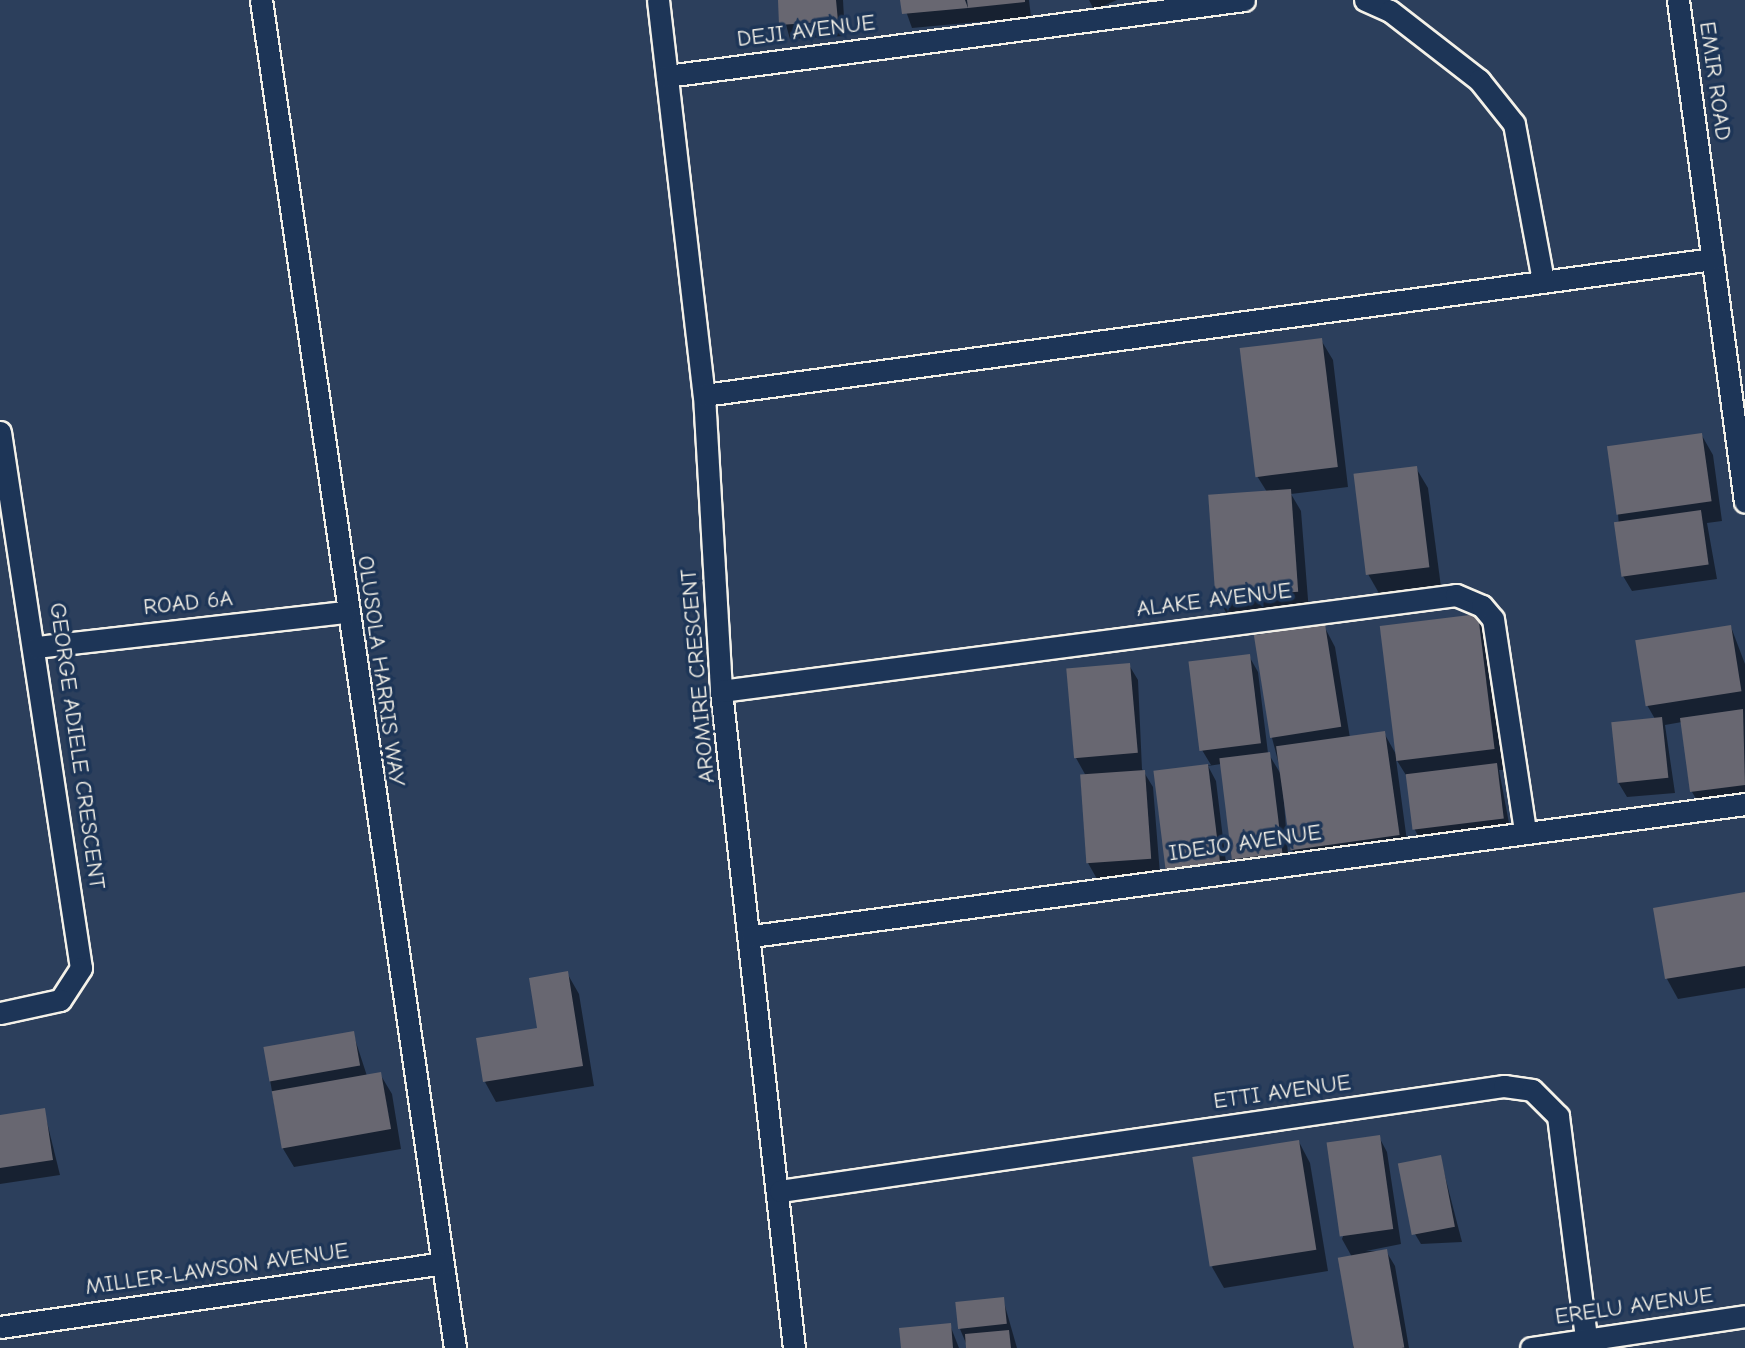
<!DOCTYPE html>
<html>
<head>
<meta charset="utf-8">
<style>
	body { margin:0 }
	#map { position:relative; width:1745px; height:1348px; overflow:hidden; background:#2c3f5c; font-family:"Comic Neue",sans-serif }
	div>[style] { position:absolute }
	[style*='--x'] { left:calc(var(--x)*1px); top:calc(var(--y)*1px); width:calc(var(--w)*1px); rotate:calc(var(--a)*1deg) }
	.shadow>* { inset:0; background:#0007 }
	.building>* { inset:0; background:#686771; transform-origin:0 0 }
	.roads { filter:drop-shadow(2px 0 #f4f1e8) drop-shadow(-2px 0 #f4f1e8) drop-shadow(0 2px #f4f1e8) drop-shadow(0 -2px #f4f1e8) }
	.minor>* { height:21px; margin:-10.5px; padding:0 10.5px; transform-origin:10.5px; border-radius:10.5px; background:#1d3557 }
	span { translate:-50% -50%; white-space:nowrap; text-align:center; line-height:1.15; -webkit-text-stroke:7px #1d3557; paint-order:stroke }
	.street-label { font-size:23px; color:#f4f1e8 }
</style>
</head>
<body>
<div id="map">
	<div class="shadow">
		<i style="clip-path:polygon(779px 0,843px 0,845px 36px,790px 39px)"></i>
		<i style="clip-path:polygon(902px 0,1029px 0,1031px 17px,912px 28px)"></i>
		<i style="clip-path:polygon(1089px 0,1117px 0,1094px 10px)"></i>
		<i style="clip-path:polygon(1321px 340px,1333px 360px,1348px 487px,1291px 494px,1301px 511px,1309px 612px,1229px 618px,1218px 598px,1267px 492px,1257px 476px)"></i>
		<i style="clip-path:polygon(1701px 434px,1713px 455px,1722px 521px,1707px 523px,1717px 579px,1632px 591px,1623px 576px,1618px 514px)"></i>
		<i style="clip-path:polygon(1416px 468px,1428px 488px,1441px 587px,1380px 595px,1368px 574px)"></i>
		<i style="clip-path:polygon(1477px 616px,1489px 636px,1505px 770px,1499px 770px,1511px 834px,1423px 845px,1415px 830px,1409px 780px,1396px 759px,1409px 856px,1304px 870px,1292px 850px,1282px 776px,1289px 868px,1241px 874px,1232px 858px,1221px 764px,1208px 766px,1216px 781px,1228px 879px,1155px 772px,1211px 765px,1202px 750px,1249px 656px,1258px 672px,1268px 753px,1282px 776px,1272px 738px,1324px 626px,1335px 647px,1350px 738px,1384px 733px,1397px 756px)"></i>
		<i style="clip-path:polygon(1731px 627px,1745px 664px,1745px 801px,1701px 807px,1692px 792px,1682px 722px,1665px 725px,1675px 793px,1627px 797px,1618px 782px,1655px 719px,1647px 705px)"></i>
		<i style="clip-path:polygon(1129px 665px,1138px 680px,1142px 769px,1153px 787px,1160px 874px,1097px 879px,1088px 863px,1086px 776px,1076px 758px)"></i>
		<i style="clip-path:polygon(1745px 894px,1745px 988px,1678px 999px,1667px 979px,1655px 909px)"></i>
		<i style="clip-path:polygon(567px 973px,579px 994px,594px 1086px,496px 1102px,485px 1082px,539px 1029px)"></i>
		<i style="clip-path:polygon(353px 1033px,367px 1076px,380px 1074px,392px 1094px,401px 1149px,294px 1167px,282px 1147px,270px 1080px)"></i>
		<i style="clip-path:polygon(44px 1110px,60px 1175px,0 1184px,0 1117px)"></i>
		<i style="clip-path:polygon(1379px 1137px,1387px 1152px,1401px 1244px,1366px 1251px,1386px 1251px,1395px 1266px,1409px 1348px,1353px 1348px,1352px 1257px,1342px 1239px)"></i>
		<i style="clip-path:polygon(1299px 1142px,1310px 1163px,1328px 1271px,1224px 1288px,1212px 1267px)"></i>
		<i style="clip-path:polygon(1440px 1157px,1462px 1242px,1421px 1244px,1412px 1229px)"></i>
		<i style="clip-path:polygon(1003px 1299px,1017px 1348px,968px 1348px,960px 1329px)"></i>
		<i style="clip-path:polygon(950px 1325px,959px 1348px,903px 1348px)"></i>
	</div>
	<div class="building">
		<i style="clip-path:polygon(778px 0,836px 0,838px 21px,779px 25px)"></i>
		<i style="clip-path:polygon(900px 0,965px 0,968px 8px,902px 14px)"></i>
		<i style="clip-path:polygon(967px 0,1025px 0,1025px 2px,968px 8px)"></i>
		<i style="left:1322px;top:338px;width:130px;height:83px;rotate:83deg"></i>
		<i style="left:1702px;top:433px;width:69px;height:96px;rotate:82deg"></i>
		<i style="left:1417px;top:466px;width:102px;height:64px;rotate:83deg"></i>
		<i style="left:1291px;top:489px;width:103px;height:83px;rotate:86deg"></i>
		<i style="left:1701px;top:510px;width:55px;height:88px;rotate:82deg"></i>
		<i style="left:1478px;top:614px;width:136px;height:99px;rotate:83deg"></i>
		<i style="left:1325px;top:624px;width:104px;height:72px;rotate:81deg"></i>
		<i style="left:1731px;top:625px;width:67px;height:97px;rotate:81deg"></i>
		<i style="left:1250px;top:654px;width:90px;height:62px;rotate:83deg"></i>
		<i style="left:1130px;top:663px;width:90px;height:64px;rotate:85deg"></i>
		<i style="clip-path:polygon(1743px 709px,1745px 785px,1690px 792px,1680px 718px)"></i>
		<i style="left:1662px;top:717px;width:61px;height:51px;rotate:84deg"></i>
		<i style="left:1385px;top:731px;width:105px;height:110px;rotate:82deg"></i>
		<i style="left:1270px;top:752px;width:102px;height:51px;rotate:83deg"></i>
		<i style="left:1497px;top:763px;width:56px;height:92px;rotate:83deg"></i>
		<i style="left:1208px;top:764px;width:101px;height:55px;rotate:83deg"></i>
		<i style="left:1145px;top:770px;width:89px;height:65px;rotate:86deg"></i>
		<i style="clip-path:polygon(1745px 892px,1745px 966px,1665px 979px,1653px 908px)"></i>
		<i style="clip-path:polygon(568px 971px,583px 1066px,483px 1082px,476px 1038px,537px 1028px,529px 978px)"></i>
		<i style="left:354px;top:1031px;width:35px;height:92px;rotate:80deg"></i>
		<i style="left:381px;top:1072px;width:58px;height:111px;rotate:80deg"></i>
		<i style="clip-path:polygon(45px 1108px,53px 1160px,0 1168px,0 1115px)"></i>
		<i style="left:1380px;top:1135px;width:95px;height:54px;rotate:82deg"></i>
		<i style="left:1299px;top:1140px;width:111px;height:108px;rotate:81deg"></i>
		<i style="left:1441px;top:1155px;width:73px;height:44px;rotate:79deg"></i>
		<i style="left:1387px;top:1249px;width:100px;height:50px;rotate:80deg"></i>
		<i style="left:1004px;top:1297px;width:27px;height:49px;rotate:84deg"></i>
		<i style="clip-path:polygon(951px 1323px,953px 1348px,901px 1348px,899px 1328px)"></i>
		<i style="clip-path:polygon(1009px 1330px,1011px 1348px,966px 1348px,965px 1334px)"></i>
	</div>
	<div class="roads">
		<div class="minor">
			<i style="--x:261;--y:0;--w:1362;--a:81.81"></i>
			<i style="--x:658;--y:0;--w:398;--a:83.4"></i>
			<i style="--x:704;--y:395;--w:296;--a:86.7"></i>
			<i style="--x:721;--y:691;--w:661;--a:83.66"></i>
			<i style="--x:1365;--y:0;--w:27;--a:24"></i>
			<i style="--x:1390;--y:11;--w:113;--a:37.8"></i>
			<i style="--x:1479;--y:80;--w:56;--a:51.5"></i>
			<i style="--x:1514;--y:124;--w:159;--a:79.5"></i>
			<i style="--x:1678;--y:0;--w:506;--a:82.4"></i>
			<i style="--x:667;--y:76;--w:582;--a:-7.5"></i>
			<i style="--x:704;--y:395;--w:1018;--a:-7.68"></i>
			<i style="--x:0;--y:432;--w:542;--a:81.41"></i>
			<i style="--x:81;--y:968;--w:38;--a:123"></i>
			<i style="--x:60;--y:1000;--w:61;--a:167.8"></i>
			<i style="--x:37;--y:647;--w:310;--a:-6.5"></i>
			<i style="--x:721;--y:691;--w:741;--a:-7.44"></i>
			<i style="--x:1456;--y:595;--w:28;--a:23"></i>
			<i style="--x:1482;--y:606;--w:17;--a:50"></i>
			<i style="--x:1493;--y:619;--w:214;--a:81.4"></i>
			<i style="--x:752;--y:936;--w:1002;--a:-7.57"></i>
			<i style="--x:780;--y:1191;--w:732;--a:-8.25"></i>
			<i style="--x:1504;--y:1086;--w:28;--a:8"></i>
			<i style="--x:1532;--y:1090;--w:37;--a:45"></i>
			<i style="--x:1558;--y:1116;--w:225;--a:82.8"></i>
			<i style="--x:0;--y:1327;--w:447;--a:-8.2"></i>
			<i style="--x:1531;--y:1348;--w:216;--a:-8.5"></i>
		</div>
	</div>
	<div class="street-label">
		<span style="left:806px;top:31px;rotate:-7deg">DEJI AVENUE</span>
		<span style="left:1715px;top:81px;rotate:82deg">EMIR ROAD</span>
		<span style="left:1214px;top:600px;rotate:-7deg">ALAKE AVENUE</span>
		<span style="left:188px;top:603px;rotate:-6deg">ROAD 6A</span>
		<span style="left:381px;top:671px;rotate:82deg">OLUSOLA HARRIS WAY</span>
		<span style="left:698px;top:676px;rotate:-95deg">AROMIRE CRESCENT</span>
		<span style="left:77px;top:746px;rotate:82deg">GEORGE ADIELE CRESCENT</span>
		<span style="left:1245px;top:843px;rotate:-8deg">IDEJO AVENUE</span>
		<span style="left:1282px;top:1092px;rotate:-8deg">ETTI AVENUE</span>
		<span style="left:217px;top:1269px;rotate:-8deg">MILLER-LAWSON AVENUE</span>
		<span style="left:1634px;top:1306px;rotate:-8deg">ERELU AVENUE</span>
	</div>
</div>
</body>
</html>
